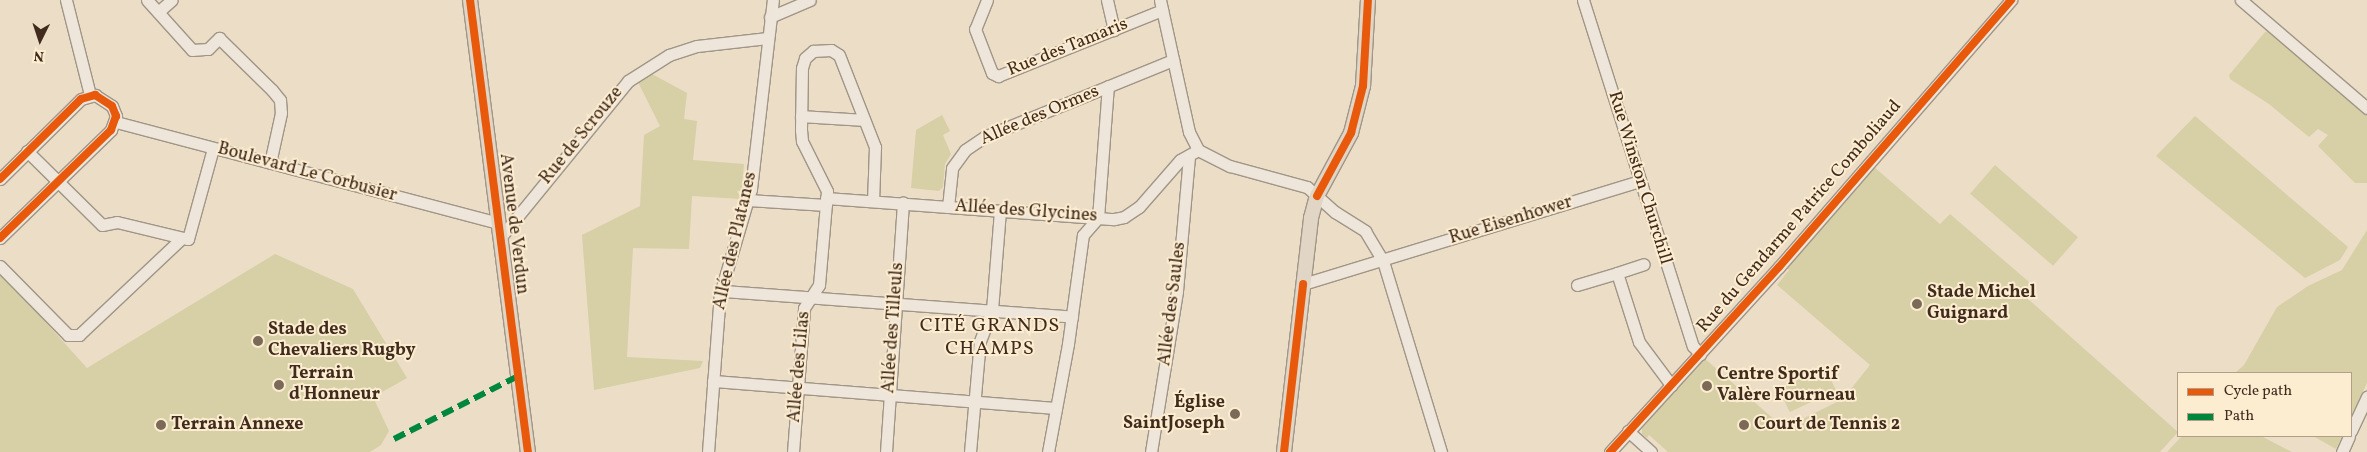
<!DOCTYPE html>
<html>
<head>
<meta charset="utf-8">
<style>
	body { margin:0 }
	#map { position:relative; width:2367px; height:452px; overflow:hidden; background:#ecdec6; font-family:Vollkorn,serif }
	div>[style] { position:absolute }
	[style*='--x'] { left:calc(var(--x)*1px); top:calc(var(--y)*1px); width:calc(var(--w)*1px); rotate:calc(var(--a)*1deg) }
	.green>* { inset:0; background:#d7cfa5; transform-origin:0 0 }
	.roads { filter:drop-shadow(1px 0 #a09586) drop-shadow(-1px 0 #a09586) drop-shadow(0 1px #a09586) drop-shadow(0 -1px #a09586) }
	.minor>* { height:11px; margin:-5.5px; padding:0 5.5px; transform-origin:5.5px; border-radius:5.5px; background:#eee6da }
	.major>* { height:14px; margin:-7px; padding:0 7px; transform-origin:7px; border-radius:7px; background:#e1d6c5 }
	.quiet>* { height:6px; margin-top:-3px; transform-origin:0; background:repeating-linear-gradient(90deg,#00873e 0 12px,transparent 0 18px) }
	.cycleway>* { height:8px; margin:-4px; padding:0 4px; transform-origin:4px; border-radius:4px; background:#e8590c }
	.dots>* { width:14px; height:14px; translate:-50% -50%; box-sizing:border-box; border:2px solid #fcecd0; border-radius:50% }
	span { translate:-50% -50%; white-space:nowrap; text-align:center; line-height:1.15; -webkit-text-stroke:4px #fcecd0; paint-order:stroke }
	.street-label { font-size:18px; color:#402b1d }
	.poi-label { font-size:18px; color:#402b1d; font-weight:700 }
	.left { translate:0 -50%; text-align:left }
	.right { translate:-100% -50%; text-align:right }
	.quarter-label { font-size:20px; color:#402b1d; letter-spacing:1px }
	.legend { position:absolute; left:2177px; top:372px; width:175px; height:65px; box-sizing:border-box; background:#fcecd0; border:1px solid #b19f88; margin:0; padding:6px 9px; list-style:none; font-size:15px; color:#402b1d }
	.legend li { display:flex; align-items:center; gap:10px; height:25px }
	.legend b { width:25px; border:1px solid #b19f88 }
	.north { position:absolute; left:15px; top:15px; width:50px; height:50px; -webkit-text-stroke:4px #fcecd0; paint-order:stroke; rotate:184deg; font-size:14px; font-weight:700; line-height:20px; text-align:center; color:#402b1d }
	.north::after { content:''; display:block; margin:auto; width:18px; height:22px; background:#402b1d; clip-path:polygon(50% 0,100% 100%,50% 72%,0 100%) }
</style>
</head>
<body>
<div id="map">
	<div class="green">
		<i style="clip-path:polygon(2271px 30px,2367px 114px,2367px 183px,2355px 183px,2318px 146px,2328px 135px,2318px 129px,2309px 137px,2269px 104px,2230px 79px,2229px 75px,2265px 32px)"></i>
		<i style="clip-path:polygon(652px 74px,687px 93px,684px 119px,697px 121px,693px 160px,744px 164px,741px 199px,692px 196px,689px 249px,633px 248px,627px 357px,703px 361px,700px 368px,594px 390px,582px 235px,640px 206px,644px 135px,660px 126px,638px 82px)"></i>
		<i style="clip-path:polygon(942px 115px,950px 131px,943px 135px,951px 154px,945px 164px,943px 187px,939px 191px,911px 188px,916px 130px)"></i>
		<i style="clip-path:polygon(2195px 116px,2348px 247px,2340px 260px,2305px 278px,2156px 156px)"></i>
		<i style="left:1995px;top:165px;width:110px;height:38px;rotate:41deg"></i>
		<i style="clip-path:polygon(1873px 166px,1940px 224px,1950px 214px,2036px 288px,2027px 298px,2178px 432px,2160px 452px,1668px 452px,1649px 435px,1647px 438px,1642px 434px,1642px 426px,1703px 357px,1784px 428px,1843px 399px,1870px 365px,1777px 285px,1789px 270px,1784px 265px)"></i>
		<i style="clip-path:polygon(2367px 230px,2367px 383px,2351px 417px,2351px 373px,2235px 373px,2244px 365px,2277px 307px,2308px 286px,2342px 270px)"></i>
		<i style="clip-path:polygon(275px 254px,353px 289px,407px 378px,373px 397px,389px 431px,381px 445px,370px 452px,0 452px,0 272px,87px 368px)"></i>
		<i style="left:1825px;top:367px;width:26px;height:51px;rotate:65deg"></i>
		<i style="clip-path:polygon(2182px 436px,2261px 436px,2292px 452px,2167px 452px)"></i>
		<i style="clip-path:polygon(2313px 436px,2342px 436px,2336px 449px)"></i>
	</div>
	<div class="roads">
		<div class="minor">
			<i style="--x:66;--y:0;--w:98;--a:75.8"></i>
			<i style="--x:147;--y:0;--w:67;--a:48"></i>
			<i style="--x:192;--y:50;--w:16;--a:-4"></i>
			<i style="--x:208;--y:49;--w:16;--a:-45"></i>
			<i style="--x:219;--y:38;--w:74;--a:44.5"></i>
			<i style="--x:272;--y:90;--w:13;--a:51"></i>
			<i style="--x:280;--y:100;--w:13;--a:86"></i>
			<i style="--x:281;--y:113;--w:51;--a:102.4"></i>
			<i style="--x:987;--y:0;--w:31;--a:112"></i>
			<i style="--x:975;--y:29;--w:47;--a:68.9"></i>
			<i style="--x:992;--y:73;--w:7;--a:27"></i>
			<i style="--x:998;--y:76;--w:177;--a:-21.9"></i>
			<i style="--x:1107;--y:0;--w:31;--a:77"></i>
			<i style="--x:1160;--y:0;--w:135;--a:77.6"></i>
			<i style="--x:1189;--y:132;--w:20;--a:63"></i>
			<i style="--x:1198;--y:150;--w:36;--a:27"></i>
			<i style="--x:1230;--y:166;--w:80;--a:15.3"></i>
			<i style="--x:1307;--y:187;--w:38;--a:42"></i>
			<i style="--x:1335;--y:212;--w:36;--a:32"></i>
			<i style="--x:1365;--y:231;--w:35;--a:59"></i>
			<i style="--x:1383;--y:261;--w:200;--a:73.1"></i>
			<i style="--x:1583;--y:0;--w:363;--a:72.4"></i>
			<i style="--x:1693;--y:346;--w:11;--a:49"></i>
			<i style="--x:2241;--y:0;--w:166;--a:40.6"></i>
			<i style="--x:158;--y:12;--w:18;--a:-41"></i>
			<i style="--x:770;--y:17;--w:43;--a:-23"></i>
			<i style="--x:801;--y:116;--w:63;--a:3.6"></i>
			<i style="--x:116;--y:122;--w:395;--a:14.8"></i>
			<i style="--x:27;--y:151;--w:105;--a:44.6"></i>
			<i style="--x:102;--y:225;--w:15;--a:-11"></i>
			<i style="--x:117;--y:222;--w:73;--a:13.5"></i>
			<i style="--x:188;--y:239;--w:94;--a:-74.6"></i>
			<i style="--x:0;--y:179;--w:114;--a:-44.6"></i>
			<i style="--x:81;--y:99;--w:15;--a:-16"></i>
			<i style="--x:95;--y:95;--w:20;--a:33"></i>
			<i style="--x:112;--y:106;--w:11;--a:68"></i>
			<i style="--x:116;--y:116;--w:15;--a:110"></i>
			<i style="--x:111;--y:130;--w:155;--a:135.8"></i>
			<i style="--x:826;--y:198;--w:289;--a:4.2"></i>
			<i style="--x:1114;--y:219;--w:10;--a:-11"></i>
			<i style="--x:1124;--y:217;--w:18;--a:-34"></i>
			<i style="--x:1139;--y:207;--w:62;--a:-48.9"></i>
			<i style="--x:1180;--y:160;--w:21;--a:-29"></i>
			<i style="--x:748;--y:200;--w:78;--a:3.7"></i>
			<i style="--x:948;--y:207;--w:39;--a:-84"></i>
			<i style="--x:952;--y:168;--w:22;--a:-54"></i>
			<i style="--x:965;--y:150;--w:25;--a:-34"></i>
			<i style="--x:986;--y:136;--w:202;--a:-22.1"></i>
			<i style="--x:500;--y:238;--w:203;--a:-50.8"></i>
			<i style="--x:628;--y:81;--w:49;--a:-32.4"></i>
			<i style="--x:669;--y:55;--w:29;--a:-18"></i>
			<i style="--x:697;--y:46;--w:71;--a:-6.4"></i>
			<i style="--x:0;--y:266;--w:97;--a:45.4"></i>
			<i style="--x:68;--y:335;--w:11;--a:0"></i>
			<i style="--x:79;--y:335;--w:141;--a:-43.3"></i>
			<i style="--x:1617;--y:273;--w:28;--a:-18"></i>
			<i style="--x:1303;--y:284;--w:352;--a:-17"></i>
			<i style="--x:1577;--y:285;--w:42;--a:-16.7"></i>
			<i style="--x:1617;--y:273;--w:72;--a:72.3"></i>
			<i style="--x:1639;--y:342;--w:54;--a:53.3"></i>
			<i style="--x:722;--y:291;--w:351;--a:4.2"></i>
			<i style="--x:713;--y:381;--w:344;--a:4.5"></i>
			<i style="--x:1628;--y:431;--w:31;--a:42"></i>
			<i style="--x:2351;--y:431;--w:38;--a:-65"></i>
			<i style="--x:708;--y:452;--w:158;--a:-85.7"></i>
			<i style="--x:720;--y:294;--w:109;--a:-73.6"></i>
			<i style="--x:751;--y:189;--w:190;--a:-83.4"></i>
			<i style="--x:793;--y:452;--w:144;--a:-85.6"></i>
			<i style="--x:804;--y:308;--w:27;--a:-57"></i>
			<i style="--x:819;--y:285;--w:94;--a:-85.1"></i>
			<i style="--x:827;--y:191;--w:56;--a:-116.6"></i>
			<i style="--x:802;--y:141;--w:11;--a:-95"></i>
			<i style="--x:801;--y:130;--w:62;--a:-89.1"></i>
			<i style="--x:802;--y:68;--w:10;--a:-73"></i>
			<i style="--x:805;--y:58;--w:11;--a:-41"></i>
			<i style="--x:813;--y:51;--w:18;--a:-3"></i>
			<i style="--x:831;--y:50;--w:9;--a:32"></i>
			<i style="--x:839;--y:55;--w:99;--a:68.6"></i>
			<i style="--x:875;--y:147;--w:54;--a:92.1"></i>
			<i style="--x:886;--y:452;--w:250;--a:-86.1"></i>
			<i style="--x:970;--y:452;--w:111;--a:-84.9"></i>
			<i style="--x:980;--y:341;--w:33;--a:-69"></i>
			<i style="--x:992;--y:310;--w:99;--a:-85.4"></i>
			<i style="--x:1048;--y:452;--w:110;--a:-79.5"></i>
			<i style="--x:1068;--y:344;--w:110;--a:-82.2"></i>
			<i style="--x:1083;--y:235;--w:23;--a:-49"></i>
			<i style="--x:1098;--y:218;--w:132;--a:-85.7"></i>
			<i style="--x:1151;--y:452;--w:163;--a:-80.8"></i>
			<i style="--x:1177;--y:291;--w:136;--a:-84.9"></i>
			<i style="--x:1610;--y:452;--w:251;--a:-47.6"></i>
			<i style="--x:1779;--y:267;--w:354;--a:-49"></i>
			<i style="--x:2342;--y:452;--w:17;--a:-66"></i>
		</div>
		<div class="major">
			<i style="--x:470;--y:0;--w:456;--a:82.7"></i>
			<i style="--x:1284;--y:452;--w:236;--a:-83.4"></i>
			<i style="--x:1311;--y:218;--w:23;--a:-75"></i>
			<i style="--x:1317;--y:196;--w:72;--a:-61.6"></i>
			<i style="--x:1351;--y:133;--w:49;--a:-75.7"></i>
			<i style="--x:1363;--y:86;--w:86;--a:-86.7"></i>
		</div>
	</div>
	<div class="quiet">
		<i style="--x:394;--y:439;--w:139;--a:-26.9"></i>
	</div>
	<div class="cycleway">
		<i style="--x:470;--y:0;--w:456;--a:82.7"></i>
		<i style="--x:0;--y:179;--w:114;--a:-44.6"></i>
		<i style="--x:81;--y:99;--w:15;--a:-16"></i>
		<i style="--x:95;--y:95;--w:20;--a:33"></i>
		<i style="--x:112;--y:106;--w:11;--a:68"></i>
		<i style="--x:116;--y:116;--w:15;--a:110"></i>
		<i style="--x:111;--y:130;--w:155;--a:135.8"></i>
		<i style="--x:1317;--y:196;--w:72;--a:-61.6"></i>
		<i style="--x:1351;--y:133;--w:49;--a:-75.7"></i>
		<i style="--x:1363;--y:86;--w:86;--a:-86.7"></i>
		<i style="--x:1284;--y:452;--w:169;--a:-83.5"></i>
		<i style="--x:1610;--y:452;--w:251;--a:-47.6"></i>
		<i style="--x:1779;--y:267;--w:354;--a:-49"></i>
	</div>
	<div class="dots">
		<i style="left:1917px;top:304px;background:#7c6a58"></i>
		<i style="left:258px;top:341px;background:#7c6a58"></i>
		<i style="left:279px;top:385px;background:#7c6a58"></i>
		<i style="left:1707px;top:386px;background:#7c6a58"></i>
		<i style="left:1235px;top:414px;background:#7c6a58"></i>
		<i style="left:161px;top:425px;background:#7c6a58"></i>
		<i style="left:1744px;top:425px;background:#7c6a58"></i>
	</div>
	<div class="street-label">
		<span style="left:1068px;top:48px;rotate:-22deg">Rue des Tamaris</span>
		<span style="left:1040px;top:116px;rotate:-23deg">Allée des Ormes</span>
		<span style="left:582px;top:136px;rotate:-51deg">Rue de Scrouze</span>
		<span style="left:307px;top:173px;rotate:15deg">Boulevard Le Corbusier</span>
		<span style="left:1639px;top:178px;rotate:73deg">Rue Winston Churchill</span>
		<span style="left:1026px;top:212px;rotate:4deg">Allée des Glycines</span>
		<span style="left:1800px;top:217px;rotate:-49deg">Rue du Gendarme Patrice Comboliaud</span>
		<span style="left:1511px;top:221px;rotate:-17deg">Rue Eisenhower</span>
		<span style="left:513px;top:224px;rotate:83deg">Avenue de Verdun</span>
		<span style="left:736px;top:241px;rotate:-77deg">Allée des Platanes</span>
		<span style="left:1173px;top:304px;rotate:-83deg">Allée des Saules</span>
		<span style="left:894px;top:328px;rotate:-86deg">Allée des Tilleuls</span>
		<span style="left:800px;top:367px;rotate:-85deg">Allée des Lilas</span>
	</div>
	<div class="poi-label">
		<span class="left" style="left:1927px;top:304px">Stade Michel<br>Guignard</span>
		<span class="left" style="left:268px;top:341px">Stade des<br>Chevaliers Rugby</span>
		<span class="left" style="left:289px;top:385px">Terrain<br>d'Honneur</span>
		<span class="left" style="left:1717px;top:386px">Centre Sportif<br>Valère Fourneau</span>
		<span class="right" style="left:1225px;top:414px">Église<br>SaintJoseph</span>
		<span class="left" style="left:171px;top:425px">Terrain Annexe</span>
		<span class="left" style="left:1754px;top:425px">Court de Tennis 2</span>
	</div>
	<div class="quarter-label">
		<span style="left:990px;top:338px">CITÉ GRANDS<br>CHAMPS</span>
	</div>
	<ul class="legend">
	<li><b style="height:6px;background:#e8590c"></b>Cycle path</li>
	<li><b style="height:6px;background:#00873e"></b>Path</li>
	</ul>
	<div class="north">N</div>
</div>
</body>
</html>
